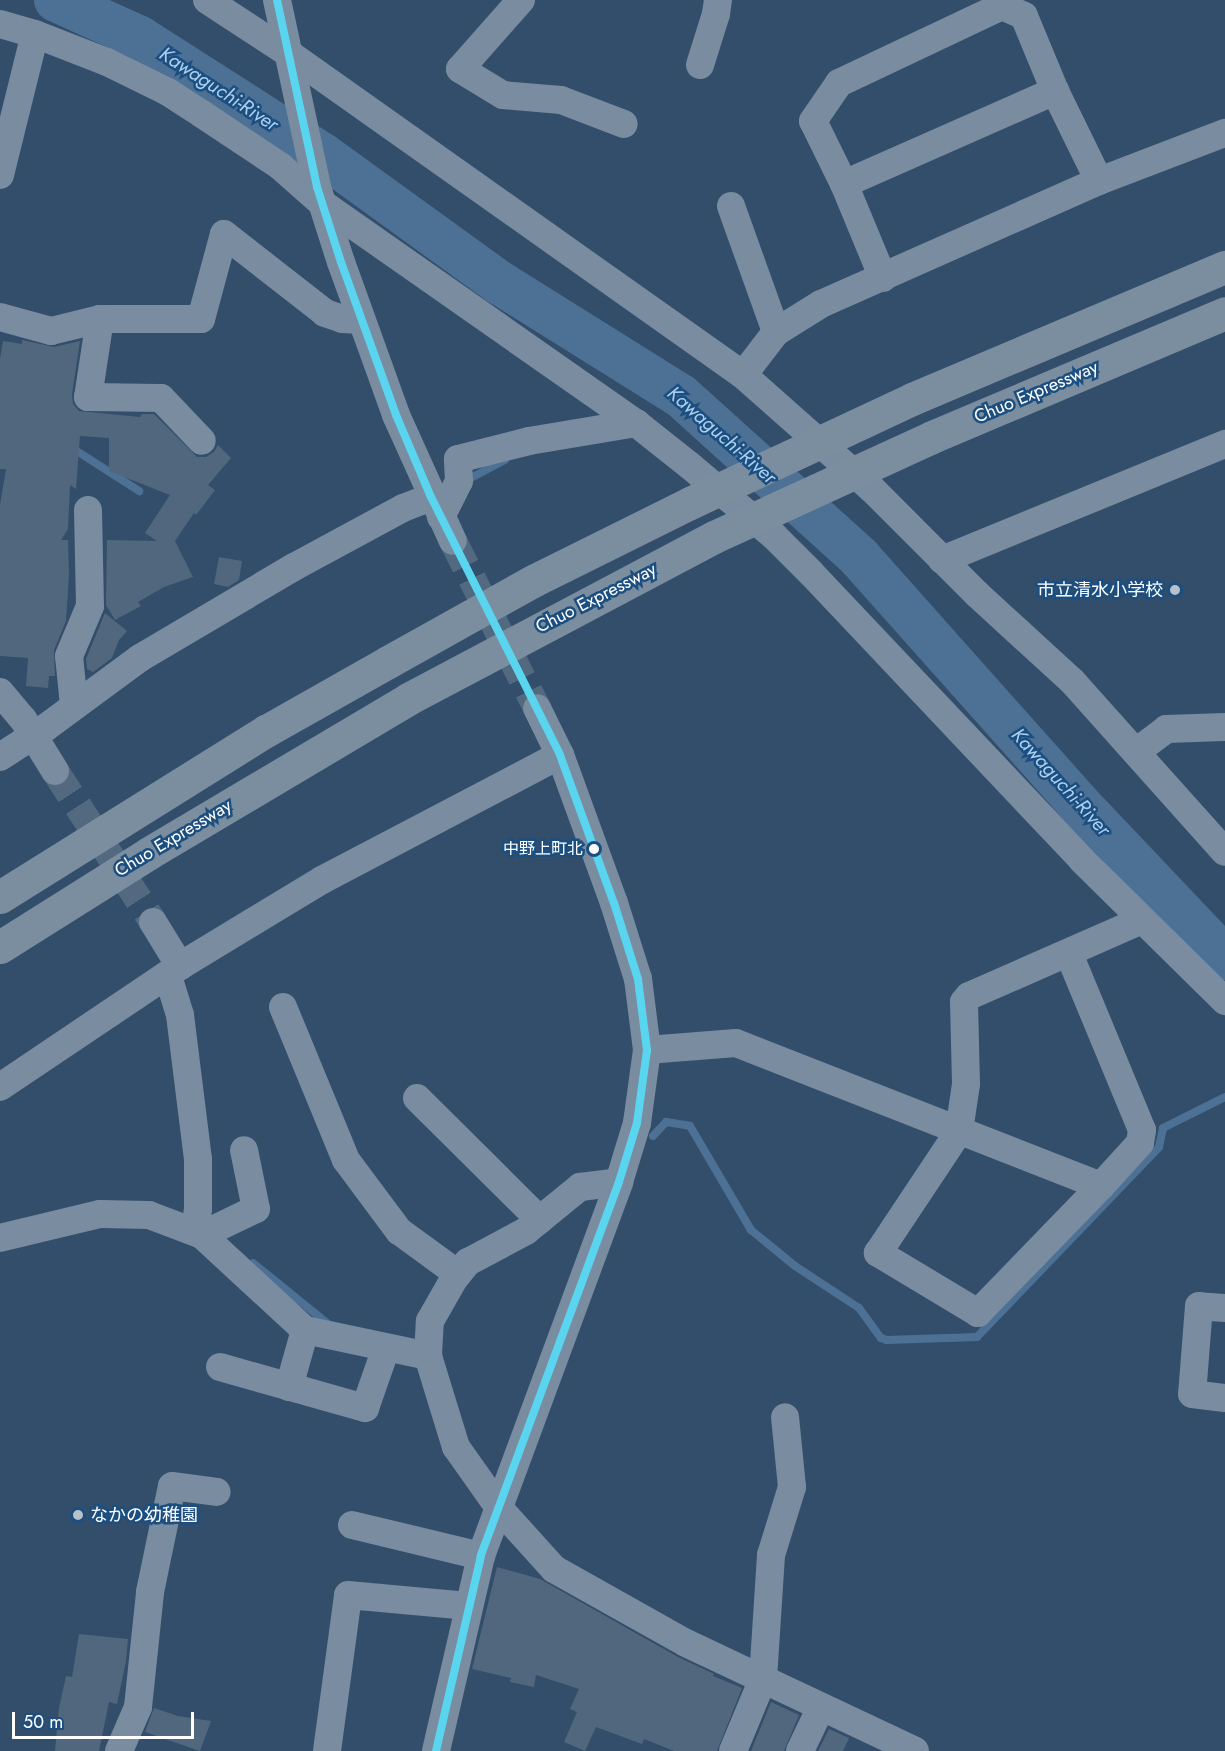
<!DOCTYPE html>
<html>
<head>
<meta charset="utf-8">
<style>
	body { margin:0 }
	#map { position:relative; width:1225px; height:1751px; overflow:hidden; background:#334e6a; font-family:Jost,"Noto Sans JP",sans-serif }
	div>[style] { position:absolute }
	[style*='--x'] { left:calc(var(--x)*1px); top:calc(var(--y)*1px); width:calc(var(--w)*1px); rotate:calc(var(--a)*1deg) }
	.stream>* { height:8px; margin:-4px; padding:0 4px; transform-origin:4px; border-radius:4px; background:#4d7195 }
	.river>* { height:44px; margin:-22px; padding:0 22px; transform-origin:22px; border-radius:22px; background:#4d7195 }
	.building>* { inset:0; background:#51677d }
	.minor-tunnel>* { height:28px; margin-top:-14px; transform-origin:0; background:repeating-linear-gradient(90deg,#526980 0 28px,transparent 0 42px) }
	.minor>* { height:28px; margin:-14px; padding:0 14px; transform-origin:14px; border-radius:14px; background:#798ca0 }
	.highway>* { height:33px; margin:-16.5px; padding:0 16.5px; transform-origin:16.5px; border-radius:16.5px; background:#7a8ea0 }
	.highway-bridge>* { height:33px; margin:-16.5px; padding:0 16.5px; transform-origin:16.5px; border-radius:16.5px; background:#7a8ea0 }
	.bus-1>* { height:8px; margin:-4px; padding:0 4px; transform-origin:4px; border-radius:4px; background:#5ad5f0 }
	.dots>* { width:16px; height:16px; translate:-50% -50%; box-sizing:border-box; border:3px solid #1c4f80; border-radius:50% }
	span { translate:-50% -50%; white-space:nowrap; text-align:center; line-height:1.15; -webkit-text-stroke:5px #1c4f80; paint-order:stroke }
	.bus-label { font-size:16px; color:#fff }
	.right { translate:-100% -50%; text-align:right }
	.street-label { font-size:18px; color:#fff }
	.poi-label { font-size:18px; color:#fff }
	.left { translate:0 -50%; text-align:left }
	.water-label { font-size:20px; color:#abd0f1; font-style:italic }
	.scale { position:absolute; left:12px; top:1712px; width:182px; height:27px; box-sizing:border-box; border:3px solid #fff; border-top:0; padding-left:8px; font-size:18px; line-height:21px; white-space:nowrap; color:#fff; -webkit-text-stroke:4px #1c4f80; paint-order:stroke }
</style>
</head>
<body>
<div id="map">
	<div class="stream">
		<i style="--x:72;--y:448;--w:80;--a:32.7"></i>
		<i style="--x:465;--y:481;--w:45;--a:-27.7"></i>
		<i style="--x:653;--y:1136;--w:19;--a:-47"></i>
		<i style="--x:666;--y:1122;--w:24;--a:9"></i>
		<i style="--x:690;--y:1126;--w:121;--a:59.6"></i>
		<i style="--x:751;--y:1230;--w:57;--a:39.3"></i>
		<i style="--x:795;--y:1266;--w:77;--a:33.3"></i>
		<i style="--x:859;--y:1308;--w:37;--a:54"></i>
		<i style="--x:881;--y:1338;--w:6;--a:18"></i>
		<i style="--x:887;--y:1340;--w:90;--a:-1.9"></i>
		<i style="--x:977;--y:1337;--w:263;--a:-46.2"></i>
		<i style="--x:1159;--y:1147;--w:19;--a:-78"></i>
		<i style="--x:1163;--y:1128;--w:69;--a:-26.6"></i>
		<i style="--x:253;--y:1263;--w:95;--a:39"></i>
	</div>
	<div class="river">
		<i style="--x:56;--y:0;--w:92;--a:24.3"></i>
		<i style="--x:140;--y:38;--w:217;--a:32.6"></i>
		<i style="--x:323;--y:155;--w:218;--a:35.9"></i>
		<i style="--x:500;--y:283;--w:213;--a:32"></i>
		<i style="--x:681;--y:396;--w:240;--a:42.1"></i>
		<i style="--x:859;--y:557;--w:329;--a:48.3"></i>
		<i style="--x:1078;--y:803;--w:214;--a:46.5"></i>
	</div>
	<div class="building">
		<i style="clip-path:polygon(22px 340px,54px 347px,80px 341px,72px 394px,73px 404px,79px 411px,140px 417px,142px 414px,154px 414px,197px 457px,206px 457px,214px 452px,218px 445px,231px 458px,208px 485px,215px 490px,196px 515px,194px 513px,175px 541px,193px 577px,164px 587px,138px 602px,141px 606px,115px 620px,106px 605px,107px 540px,157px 541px,145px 533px,170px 495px,109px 471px,109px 438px,80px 436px,76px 489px,70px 485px,68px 529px,61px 540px,68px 540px,69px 575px,66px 621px,54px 650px,55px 676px,49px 676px,48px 688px,26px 686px,28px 658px,0 656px,0 505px,6px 469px,0 469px,0 359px,3px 341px,22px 344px)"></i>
		<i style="clip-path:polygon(219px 557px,242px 561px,239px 580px,228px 587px,214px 584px)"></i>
		<i style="clip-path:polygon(105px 613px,127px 631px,119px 640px,112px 658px,93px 672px,87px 669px,86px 659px)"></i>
		<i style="clip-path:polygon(497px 1567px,540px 1579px,678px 1657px,714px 1674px,713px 1676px,742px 1688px,717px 1751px,674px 1751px,644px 1739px,642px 1744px,596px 1727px,585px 1751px,564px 1742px,577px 1712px,570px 1709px,579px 1689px,536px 1675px,534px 1687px,510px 1682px,511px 1678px,472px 1669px)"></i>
		<i style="clip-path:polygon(79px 1634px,128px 1639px,126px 1661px,117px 1704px,109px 1702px,99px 1751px,55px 1751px,59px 1708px,66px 1676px,72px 1677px)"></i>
		<i style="clip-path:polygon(771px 1702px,799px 1715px,784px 1751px,751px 1751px)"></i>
		<i style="clip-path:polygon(154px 1708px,178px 1716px,211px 1721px,200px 1751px,145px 1732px)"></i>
		<i style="clip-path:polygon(829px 1729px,849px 1738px,843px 1751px,818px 1751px)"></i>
	</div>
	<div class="minor-tunnel">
		<i style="--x:453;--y:541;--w:187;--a:63.3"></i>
		<i style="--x:55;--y:771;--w:180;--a:57"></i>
	</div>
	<div class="minor">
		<i style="--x:207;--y:0;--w:97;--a:33.2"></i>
		<i style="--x:288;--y:53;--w:557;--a:35.29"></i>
		<i style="--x:743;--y:375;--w:172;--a:41.5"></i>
		<i style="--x:872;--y:489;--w:150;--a:45"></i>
		<i style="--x:978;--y:595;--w:127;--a:42.5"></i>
		<i style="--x:1072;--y:681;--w:229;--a:48.2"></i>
		<i style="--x:277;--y:0;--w:191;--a:77.9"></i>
		<i style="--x:317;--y:187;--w:79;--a:72.3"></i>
		<i style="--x:341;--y:262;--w:163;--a:70.2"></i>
		<i style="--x:396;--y:415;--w:138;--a:65.7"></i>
		<i style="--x:521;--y:0;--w:92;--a:131.5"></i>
		<i style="--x:460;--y:69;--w:50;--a:31.2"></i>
		<i style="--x:503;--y:95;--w:58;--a:4.9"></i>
		<i style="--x:561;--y:100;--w:67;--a:20.9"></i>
		<i style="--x:0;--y:24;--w:36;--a:16"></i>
		<i style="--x:35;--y:34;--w:77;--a:21.3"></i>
		<i style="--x:107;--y:62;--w:68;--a:26.2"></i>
		<i style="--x:168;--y:92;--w:40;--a:32.9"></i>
		<i style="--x:202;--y:114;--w:94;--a:33.7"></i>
		<i style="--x:280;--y:166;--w:57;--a:41.5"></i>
		<i style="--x:323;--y:204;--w:382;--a:35"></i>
		<i style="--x:636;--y:423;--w:68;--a:38.4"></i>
		<i style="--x:689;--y:465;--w:111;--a:39.9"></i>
		<i style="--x:774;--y:536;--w:52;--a:45"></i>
		<i style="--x:811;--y:573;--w:395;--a:46.6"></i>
		<i style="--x:1082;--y:860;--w:201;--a:44.6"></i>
		<i style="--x:700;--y:65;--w:53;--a:-72.6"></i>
		<i style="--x:716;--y:14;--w:14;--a:-82"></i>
		<i style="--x:0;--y:175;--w:145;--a:-76.1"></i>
		<i style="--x:844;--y:184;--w:231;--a:-23.8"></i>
		<i style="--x:731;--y:206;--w:134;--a:70.3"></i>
		<i style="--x:883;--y:278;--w:102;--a:-112.5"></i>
		<i style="--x:844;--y:184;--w:70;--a:-116.2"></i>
		<i style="--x:813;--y:121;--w:46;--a:-55.6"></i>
		<i style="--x:839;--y:83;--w:180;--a:-25.3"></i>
		<i style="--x:1002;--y:6;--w:24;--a:24"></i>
		<i style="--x:1024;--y:16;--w:81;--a:67.5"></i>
		<i style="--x:1055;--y:91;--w:100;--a:63.9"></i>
		<i style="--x:0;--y:317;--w:53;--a:15.4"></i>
		<i style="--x:51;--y:331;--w:50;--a:-13.8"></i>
		<i style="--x:100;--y:319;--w:101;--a:0"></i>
		<i style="--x:201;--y:319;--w:88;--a:-74.9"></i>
		<i style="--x:224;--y:234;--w:128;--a:38"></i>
		<i style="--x:325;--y:313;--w:18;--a:19"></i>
		<i style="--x:342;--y:319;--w:19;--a:3"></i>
		<i style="--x:100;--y:319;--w:79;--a:98.7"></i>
		<i style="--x:88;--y:397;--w:73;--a:0.8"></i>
		<i style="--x:161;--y:398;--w:59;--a:46.4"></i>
		<i style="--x:743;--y:375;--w:54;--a:-52.5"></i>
		<i style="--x:776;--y:332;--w:53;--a:-31.9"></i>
		<i style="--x:821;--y:304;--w:304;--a:-23.9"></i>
		<i style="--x:1099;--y:181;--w:135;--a:-20.9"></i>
		<i style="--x:441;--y:517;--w:40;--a:-63.4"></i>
		<i style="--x:459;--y:481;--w:22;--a:-93"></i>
		<i style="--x:458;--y:459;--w:73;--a:-14.2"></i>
		<i style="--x:529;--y:441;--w:109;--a:-9.5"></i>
		<i style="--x:942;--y:560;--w:306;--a:-22.3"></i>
		<i style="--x:0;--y:692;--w:35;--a:50"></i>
		<i style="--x:23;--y:719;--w:61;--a:58.4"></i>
		<i style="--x:74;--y:705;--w:49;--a:-95.8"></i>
		<i style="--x:69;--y:656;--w:54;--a:-67.2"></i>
		<i style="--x:90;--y:606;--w:96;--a:-91.2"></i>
		<i style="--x:1136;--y:752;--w:38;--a:-37"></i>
		<i style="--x:1166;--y:729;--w:59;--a:-1.9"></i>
		<i style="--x:0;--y:757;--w:54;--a:-32.8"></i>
		<i style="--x:45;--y:728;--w:118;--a:-36.4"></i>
		<i style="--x:140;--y:658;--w:179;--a:-30.6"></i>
		<i style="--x:294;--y:567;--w:124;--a:-28.4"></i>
		<i style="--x:403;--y:508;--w:30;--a:-21"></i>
		<i style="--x:153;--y:922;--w:52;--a:58.5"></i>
		<i style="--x:168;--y:976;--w:41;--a:72.9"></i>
		<i style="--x:180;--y:1015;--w:145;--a:82.9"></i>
		<i style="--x:198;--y:1159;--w:50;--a:90"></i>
		<i style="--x:198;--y:1209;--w:21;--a:98"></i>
		<i style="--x:283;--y:1007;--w:165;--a:67.6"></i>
		<i style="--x:346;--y:1160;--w:89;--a:53.3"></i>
		<i style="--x:399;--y:1231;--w:73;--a:36.1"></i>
		<i style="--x:647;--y:1050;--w:89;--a:-4.5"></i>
		<i style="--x:736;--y:1043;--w:392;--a:21.4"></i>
		<i style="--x:1101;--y:1186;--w:58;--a:-47.8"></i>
		<i style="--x:1140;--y:1143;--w:13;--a:-81"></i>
		<i style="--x:1142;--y:1130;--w:191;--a:-112.5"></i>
		<i style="--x:0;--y:1087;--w:217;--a:-33.9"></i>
		<i style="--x:180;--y:966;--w:166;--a:-31.2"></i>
		<i style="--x:322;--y:880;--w:269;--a:-27.7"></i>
		<i style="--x:417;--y:1098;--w:173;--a:44.8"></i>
		<i style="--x:1101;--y:1186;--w:177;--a:134.1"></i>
		<i style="--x:978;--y:1313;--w:117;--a:-149"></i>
		<i style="--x:878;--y:1253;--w:146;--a:-56.4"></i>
		<i style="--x:959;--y:1131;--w:48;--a:-81.5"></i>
		<i style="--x:966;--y:1084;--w:82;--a:-91.4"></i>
		<i style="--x:964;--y:1002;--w:8;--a:-50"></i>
		<i style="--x:969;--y:996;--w:189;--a:-23.7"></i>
		<i style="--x:202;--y:1235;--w:60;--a:-25.7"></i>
		<i style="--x:256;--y:1209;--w:60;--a:-101.5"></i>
		<i style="--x:0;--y:1238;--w:103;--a:-13.5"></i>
		<i style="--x:100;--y:1214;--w:49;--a:1.2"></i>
		<i style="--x:149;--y:1215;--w:57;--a:20.7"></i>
		<i style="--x:202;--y:1235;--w:140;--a:42.7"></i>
		<i style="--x:305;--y:1330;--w:126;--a:11.9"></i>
		<i style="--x:428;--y:1356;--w:95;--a:72.9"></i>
		<i style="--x:456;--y:1447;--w:75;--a:54.8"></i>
		<i style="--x:499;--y:1508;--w:82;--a:48"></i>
		<i style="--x:554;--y:1569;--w:151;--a:29.3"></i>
		<i style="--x:686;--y:1643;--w:253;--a:25.2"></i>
		<i style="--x:1225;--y:1308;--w:26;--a:-176"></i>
		<i style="--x:1199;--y:1306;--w:88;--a:94.5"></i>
		<i style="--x:1192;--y:1394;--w:33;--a:7"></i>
		<i style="--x:428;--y:1356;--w:35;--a:-87"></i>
		<i style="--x:430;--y:1321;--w:48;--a:-60.3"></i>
		<i style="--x:454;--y:1279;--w:22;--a:-51"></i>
		<i style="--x:468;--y:1262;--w:66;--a:-28.1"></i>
		<i style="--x:526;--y:1231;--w:70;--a:-39.2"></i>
		<i style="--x:580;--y:1187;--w:39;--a:-7"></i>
		<i style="--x:220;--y:1367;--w:151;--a:15.8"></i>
		<i style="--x:365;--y:1408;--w:64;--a:-70.7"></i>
		<i style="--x:289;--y:1387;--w:59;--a:-74.3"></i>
		<i style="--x:352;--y:1525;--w:133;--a:13.5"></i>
		<i style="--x:119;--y:1751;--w:48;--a:-66.6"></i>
		<i style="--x:138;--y:1707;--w:116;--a:-84"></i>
		<i style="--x:150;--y:1592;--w:108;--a:-78.3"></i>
		<i style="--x:172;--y:1486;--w:45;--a:7.6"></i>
		<i style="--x:327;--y:1751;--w:157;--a:-82.3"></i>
		<i style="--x:348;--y:1595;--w:121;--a:5.2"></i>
		<i style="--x:436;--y:1751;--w:200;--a:-77"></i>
		<i style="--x:481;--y:1556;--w:399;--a:-69.7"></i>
		<i style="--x:619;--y:1182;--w:62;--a:-73"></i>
		<i style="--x:637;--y:1123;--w:74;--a:-82.2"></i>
		<i style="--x:647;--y:1050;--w:72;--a:-97.2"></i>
		<i style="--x:638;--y:979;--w:80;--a:-107.5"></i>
		<i style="--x:614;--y:903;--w:158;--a:-110"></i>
		<i style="--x:560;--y:755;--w:52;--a:-116.1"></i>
		<i style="--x:733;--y:1751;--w:78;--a:-67.4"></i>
		<i style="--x:763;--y:1679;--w:124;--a:-86.3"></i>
		<i style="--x:771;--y:1555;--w:71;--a:-72.8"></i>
		<i style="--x:792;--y:1487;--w:70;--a:-95.7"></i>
		<i style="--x:800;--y:1751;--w:49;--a:-64.5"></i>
	</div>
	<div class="highway">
		<i style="--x:912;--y:399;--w:340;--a:-22.9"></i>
		<i style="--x:932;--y:437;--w:318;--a:-22.9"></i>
		<i style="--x:0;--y:897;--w:314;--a:-32"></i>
		<i style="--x:266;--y:731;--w:140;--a:-29.5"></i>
		<i style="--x:388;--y:662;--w:168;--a:-29.2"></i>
		<i style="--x:535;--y:580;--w:173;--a:-26.4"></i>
		<i style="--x:0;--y:947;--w:176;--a:-32.2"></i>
		<i style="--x:149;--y:853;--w:301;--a:-30.7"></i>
		<i style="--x:408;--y:699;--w:346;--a:-27.9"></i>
	</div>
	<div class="highway-bridge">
		<i style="--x:690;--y:503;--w:245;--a:-25.1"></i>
		<i style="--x:714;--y:537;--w:240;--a:-24.6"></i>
	</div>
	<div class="bus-1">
		<i style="--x:277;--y:0;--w:191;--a:77.9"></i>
		<i style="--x:317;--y:187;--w:79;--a:72.3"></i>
		<i style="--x:341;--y:262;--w:163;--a:70.2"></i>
		<i style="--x:396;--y:415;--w:89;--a:66.9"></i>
		<i style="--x:431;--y:497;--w:288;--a:63.4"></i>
		<i style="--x:560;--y:755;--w:158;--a:70"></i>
		<i style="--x:614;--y:903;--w:80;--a:72.5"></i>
		<i style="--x:638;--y:979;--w:72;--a:82.8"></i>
		<i style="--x:647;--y:1050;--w:74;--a:97.8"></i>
		<i style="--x:637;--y:1123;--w:62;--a:107"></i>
		<i style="--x:619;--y:1182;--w:399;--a:110.3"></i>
		<i style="--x:481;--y:1556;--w:200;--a:103"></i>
	</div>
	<div class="dots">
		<i style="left:1175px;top:590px;background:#b8c1cb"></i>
		<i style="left:594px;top:849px;background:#fff"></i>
		<i style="left:78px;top:1515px;background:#b8c1cb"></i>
	</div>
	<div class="bus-label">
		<span class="right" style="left:583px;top:849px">中野上町北</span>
	</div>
	<div class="street-label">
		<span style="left:1036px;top:392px;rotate:-23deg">Chuo Expressway</span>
		<span style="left:596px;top:598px;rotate:-27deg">Chuo Expressway</span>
		<span style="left:173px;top:838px;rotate:-31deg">Chuo Expressway</span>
	</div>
	<div class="poi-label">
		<span class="right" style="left:1163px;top:590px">市立清水小学校</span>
		<span class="left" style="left:90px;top:1515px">なかの幼稚園</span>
	</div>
	<div class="water-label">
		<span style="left:219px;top:89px;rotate:33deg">Kawaguchi-River</span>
		<span style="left:722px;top:435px;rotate:41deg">Kawaguchi-River</span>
		<span style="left:1061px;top:782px;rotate:48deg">Kawaguchi-River</span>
	</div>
	<div class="scale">50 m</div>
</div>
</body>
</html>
